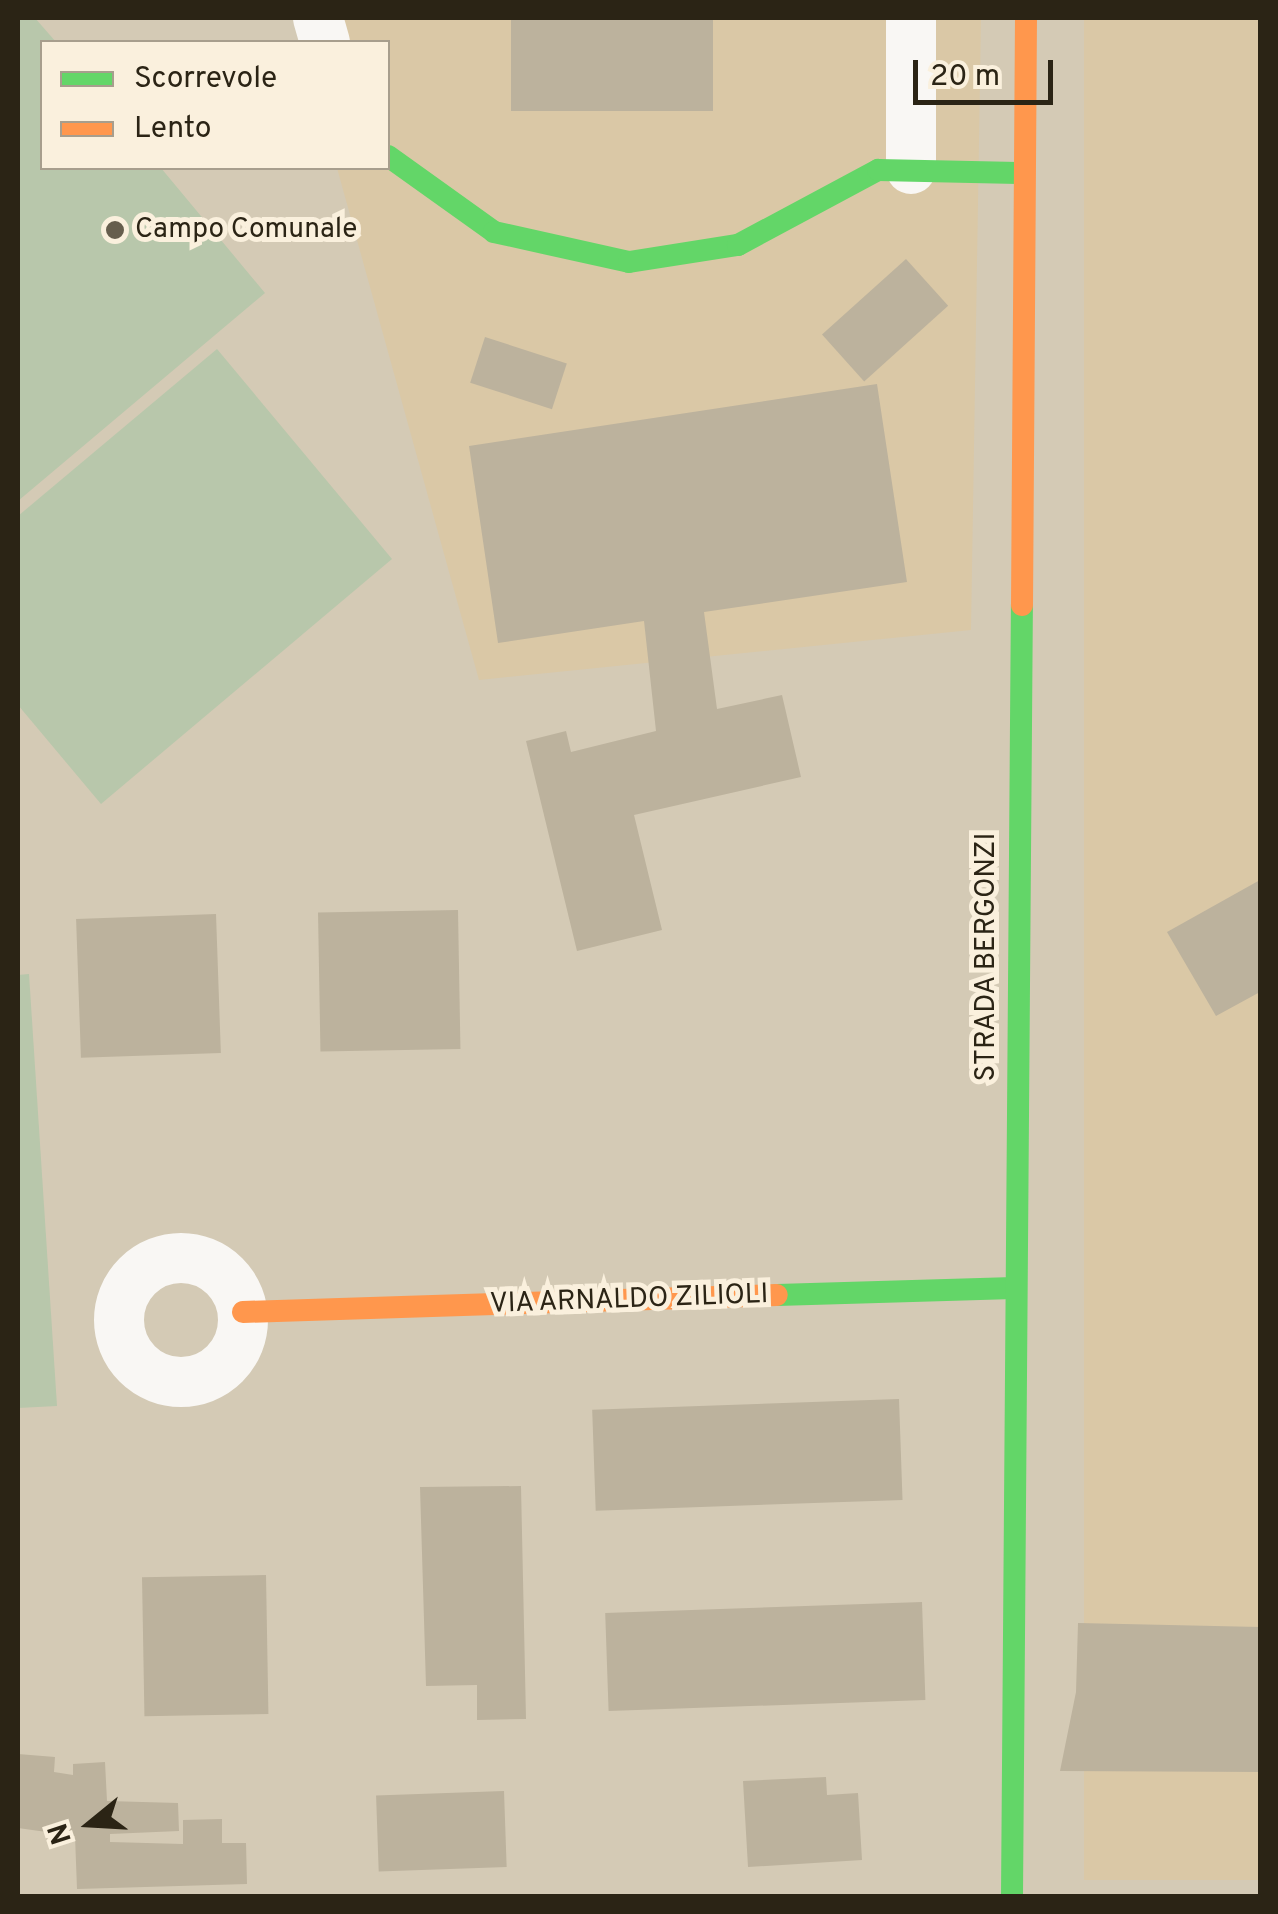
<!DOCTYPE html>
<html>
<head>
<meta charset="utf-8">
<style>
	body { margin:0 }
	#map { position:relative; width:1278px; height:1914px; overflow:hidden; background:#d4cab5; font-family:Overpass,sans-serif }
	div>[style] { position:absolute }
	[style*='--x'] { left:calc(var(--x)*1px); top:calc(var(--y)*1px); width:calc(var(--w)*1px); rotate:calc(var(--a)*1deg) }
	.built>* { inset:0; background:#dac8a6; transform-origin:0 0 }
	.green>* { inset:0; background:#b8c7ab }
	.building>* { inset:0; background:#bcb29d; transform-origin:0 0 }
	.street>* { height:50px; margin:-25px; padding:0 25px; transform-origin:25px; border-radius:25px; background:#f9f7f4 }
	.street>.ring { margin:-25px; padding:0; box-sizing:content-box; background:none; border:50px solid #f9f7f4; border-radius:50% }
	.fast>* { height:22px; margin:-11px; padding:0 11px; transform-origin:11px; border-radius:11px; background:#63d668 }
	.slow>* { height:22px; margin:-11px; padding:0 11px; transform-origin:11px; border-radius:11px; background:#ff974d }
	.dots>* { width:28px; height:28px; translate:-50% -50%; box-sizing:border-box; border:5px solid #faf0dd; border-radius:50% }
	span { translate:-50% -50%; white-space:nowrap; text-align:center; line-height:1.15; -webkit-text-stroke:10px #faf0dd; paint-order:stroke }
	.poi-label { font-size:28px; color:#2b2415 }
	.left { translate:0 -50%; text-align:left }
	.street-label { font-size:28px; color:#2b2415 }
	.frame { position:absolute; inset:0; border:20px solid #2b2415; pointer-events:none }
	.legend { position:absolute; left:40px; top:40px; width:350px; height:130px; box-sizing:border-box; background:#faf0dd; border:2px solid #a79e8d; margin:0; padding:12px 18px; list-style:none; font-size:30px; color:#2b2415 }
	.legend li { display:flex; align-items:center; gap:20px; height:50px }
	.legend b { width:50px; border:2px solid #a79e8d }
	.north { position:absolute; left:40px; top:1774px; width:100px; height:100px; -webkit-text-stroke:8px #faf0dd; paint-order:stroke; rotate:252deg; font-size:28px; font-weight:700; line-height:40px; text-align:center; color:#2b2415 }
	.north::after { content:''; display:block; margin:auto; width:35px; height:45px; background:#2b2415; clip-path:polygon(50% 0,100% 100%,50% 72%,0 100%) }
	.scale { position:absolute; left:913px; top:60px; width:140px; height:45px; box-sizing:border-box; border:5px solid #2b2415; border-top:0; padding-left:12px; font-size:30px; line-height:35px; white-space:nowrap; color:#2b2415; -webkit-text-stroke:8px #faf0dd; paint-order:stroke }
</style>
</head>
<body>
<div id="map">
	<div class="built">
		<i style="clip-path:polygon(295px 18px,981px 18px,971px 630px,479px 680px,337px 168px,388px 168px,388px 42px,302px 42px)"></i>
		<i style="left:1084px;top:18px;width:176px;height:1862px"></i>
	</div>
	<div class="green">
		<i style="clip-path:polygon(18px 18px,35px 18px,56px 42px,42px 42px,42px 168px,161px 168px,265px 293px,18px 501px)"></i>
		<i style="clip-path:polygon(217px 349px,392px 559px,101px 804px,18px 705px,18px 516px)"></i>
		<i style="clip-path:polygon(29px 974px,57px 1406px,18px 1408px,18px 975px)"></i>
	</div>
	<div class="building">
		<i style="left:511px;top:18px;width:202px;height:93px"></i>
		<i style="left:906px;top:259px;width:63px;height:113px;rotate:48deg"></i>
		<i style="left:485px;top:337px;width:86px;height:48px;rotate:18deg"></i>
		<i style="clip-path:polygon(877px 384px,907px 582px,704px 612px,717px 709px,782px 695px,801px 777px,634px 815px,662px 930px,577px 951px,526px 741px,566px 731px,571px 752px,656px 731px,644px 621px,498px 643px,469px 446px)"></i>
		<i style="clip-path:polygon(1260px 880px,1260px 992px,1216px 1016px,1167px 932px)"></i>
		<i style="left:458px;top:910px;width:139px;height:140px;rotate:89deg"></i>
		<i style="left:216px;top:914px;width:139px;height:140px;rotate:88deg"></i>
		<i style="left:899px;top:1399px;width:101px;height:307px;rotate:88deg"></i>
		<i style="clip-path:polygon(521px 1486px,526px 1719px,477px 1720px,477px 1685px,426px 1686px,420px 1487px)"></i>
		<i style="left:266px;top:1575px;width:139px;height:124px;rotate:89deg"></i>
		<i style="left:922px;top:1602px;width:98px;height:317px;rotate:88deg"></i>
		<i style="clip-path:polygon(1078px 1623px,1260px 1627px,1260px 1772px,1060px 1771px,1076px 1692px)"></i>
		<i style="clip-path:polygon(18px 1754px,55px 1757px,54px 1772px,73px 1775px,73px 1764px,105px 1762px,107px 1801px,178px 1803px,179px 1831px,110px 1834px,110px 1842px,183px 1844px,183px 1820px,222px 1819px,222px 1843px,246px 1843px,247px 1884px,77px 1889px,75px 1836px,18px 1828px)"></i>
		<i style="clip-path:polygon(826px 1777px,827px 1795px,858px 1793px,862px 1860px,748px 1867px,743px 1781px)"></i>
		<i style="left:504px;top:1791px;width:76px;height:128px;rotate:88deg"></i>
	</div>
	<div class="street">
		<i style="--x:318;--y:18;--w:25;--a:74"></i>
		<i style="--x:911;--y:169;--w:151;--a:-90"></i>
		<i class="ring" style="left:119px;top:1258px;width:74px;height:74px"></i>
	</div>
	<div class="fast">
		<i style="--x:388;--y:156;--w:130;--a:35.6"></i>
		<i style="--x:494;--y:232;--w:138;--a:12.5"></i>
		<i style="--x:629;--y:262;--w:110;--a:-8.9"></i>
		<i style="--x:738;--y:245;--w:159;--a:-28.2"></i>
		<i style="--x:878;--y:170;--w:144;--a:1.2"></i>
		<i style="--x:777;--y:1295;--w:237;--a:-1.7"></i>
		<i style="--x:1012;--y:1896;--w:1291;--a:-89.56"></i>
	</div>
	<div class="slow">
		<i style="--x:1022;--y:605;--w:587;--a:-89.61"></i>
		<i style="--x:243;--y:1312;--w:534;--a:-1.82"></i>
	</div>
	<div class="dots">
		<i style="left:115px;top:230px;background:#665e4d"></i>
	</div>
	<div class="poi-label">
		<span class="left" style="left:135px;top:230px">Campo Comunale</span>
	</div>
	<div class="street-label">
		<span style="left:987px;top:957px;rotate:-90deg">STRADA BERGONZI</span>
		<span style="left:629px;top:1300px;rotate:-2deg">VIA ARNALDO ZILIOLI</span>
	</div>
	<div class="frame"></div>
	<ul class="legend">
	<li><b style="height:12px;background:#63d668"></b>Scorrevole</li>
	<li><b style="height:12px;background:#ff974d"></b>Lento</li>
	</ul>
	<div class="north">N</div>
	<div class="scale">20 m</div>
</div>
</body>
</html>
